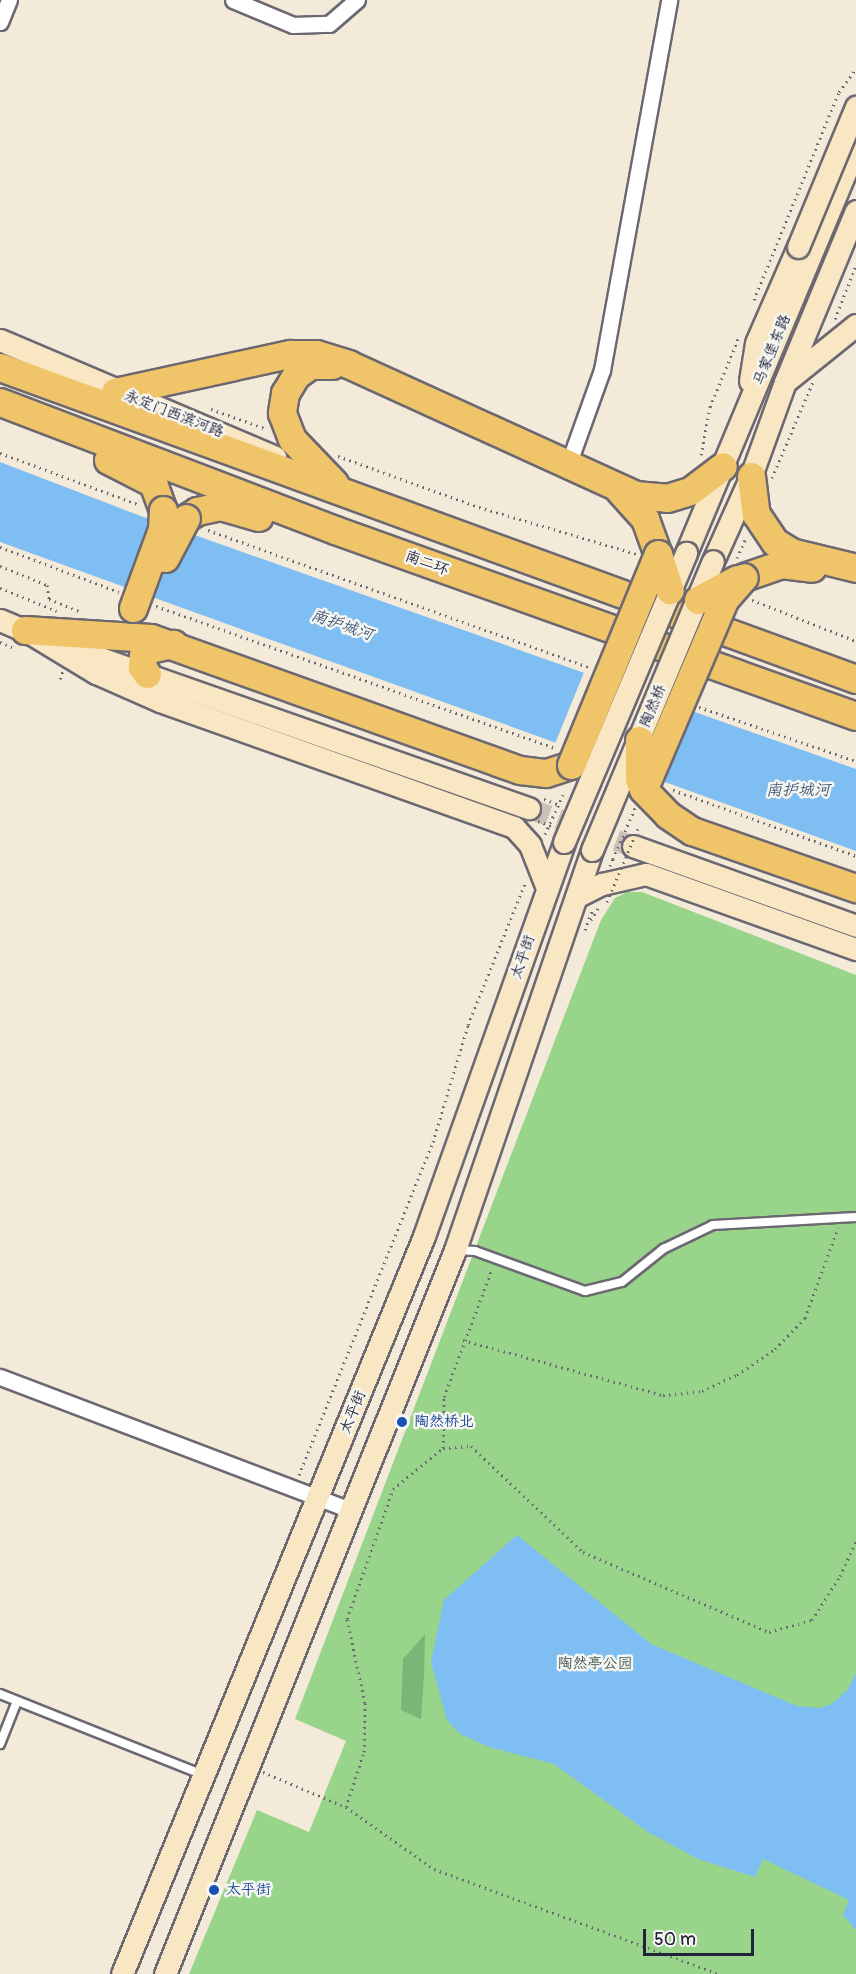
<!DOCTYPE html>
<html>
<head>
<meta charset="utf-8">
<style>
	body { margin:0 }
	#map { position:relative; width:856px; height:1974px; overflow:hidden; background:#f4ead9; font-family:Pangolin,"LXGW WenKai TC",sans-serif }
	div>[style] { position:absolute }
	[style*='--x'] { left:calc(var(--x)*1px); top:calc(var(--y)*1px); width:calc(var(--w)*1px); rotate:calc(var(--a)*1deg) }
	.green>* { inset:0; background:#98d489 }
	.forest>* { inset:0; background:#7ab675 }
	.water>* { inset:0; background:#7ebef3 }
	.pier>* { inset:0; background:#f4ead9 }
	.secondary-tunnel>* { height:21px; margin-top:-10.5px; transform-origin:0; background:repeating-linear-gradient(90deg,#cac2b9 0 21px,transparent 0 31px) }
	.path>* { height:3px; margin-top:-1.5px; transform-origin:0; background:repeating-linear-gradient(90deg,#6c6872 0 1.5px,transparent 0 6px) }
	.roads { filter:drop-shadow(2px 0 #6c6872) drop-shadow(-2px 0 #6c6872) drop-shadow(0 2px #6c6872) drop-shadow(0 -2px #6c6872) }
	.lane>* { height:8px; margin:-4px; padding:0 4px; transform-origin:4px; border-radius:4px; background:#fff }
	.street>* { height:15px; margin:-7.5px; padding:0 7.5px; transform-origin:7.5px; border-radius:7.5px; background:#fff }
	.secondary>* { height:21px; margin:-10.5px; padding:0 10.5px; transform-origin:10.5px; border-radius:10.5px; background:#f9e7c3 }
	.highway>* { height:27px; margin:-13.5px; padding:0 13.5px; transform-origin:13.5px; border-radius:13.5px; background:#f0c469 }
	.path-bridge>* { height:3px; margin-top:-1.5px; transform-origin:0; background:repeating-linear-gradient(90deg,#6c6872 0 1.5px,transparent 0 6px) }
	.bridges { filter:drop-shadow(2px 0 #6c6872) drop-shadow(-2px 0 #6c6872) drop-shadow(0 2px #6c6872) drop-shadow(0 -2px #6c6872) }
	.secondary-bridge>* { height:21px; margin:-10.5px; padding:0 10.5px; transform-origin:10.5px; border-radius:10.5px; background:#f9e7c3 }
	.highway-bridge>* { height:27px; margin:-13.5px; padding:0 13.5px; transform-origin:13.5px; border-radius:13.5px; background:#f0c469 }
	.dots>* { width:16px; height:16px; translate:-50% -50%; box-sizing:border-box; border:3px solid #f6f6f2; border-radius:50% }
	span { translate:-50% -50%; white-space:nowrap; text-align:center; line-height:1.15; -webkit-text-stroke:5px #f6f6f2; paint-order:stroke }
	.street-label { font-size:15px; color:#22223b }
	.transit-label { font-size:15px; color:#164399 }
	.left { translate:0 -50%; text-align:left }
	.park-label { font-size:15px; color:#455752 }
	.water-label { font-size:16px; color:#42597b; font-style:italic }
	.scale { position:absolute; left:643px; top:1929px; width:111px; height:27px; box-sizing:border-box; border:3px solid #22223b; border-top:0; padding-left:8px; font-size:18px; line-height:21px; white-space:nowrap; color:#22223b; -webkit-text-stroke:4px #f6f6f2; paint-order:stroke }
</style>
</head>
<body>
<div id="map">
	<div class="green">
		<i style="clip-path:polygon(627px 892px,642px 892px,856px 975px,856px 1974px,189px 1974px,257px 1810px,309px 1832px,346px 1741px,295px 1719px,601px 920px,615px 898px)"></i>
	</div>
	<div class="forest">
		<i style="clip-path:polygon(425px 1634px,424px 1676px,421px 1719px,401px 1710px,403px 1659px)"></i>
	</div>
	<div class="water">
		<i style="clip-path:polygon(0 462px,138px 515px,856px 769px,856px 851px,0 542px)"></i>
		<i style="clip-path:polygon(517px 1535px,651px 1644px,797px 1706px,819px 1708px,832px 1704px,848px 1689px,856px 1673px,856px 1930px,843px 1915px,849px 1900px,763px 1859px,755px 1877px,698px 1859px,648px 1832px,554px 1764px,489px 1747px,460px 1734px,447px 1720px,431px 1662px,444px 1600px)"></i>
	</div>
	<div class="pier">
		<i style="clip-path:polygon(585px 670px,690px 707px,663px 772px,664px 785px,554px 746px)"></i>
	</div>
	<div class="secondary-tunnel">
		<i style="--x:529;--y:808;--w:111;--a:20.1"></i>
	</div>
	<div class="path">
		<i style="--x:754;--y:300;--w:225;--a:-67.8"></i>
		<i style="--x:839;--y:92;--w:29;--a:-54"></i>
		<i style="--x:835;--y:319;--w:58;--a:-68.7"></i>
		<i style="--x:211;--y:409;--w:59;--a:19.7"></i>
		<i style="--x:0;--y:453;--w:149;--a:20.4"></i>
		<i style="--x:701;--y:455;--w:49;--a:-79.4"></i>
		<i style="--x:710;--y:407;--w:74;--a:-67.6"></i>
		<i style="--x:338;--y:456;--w:150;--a:19.9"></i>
		<i style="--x:479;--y:507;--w:165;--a:16.6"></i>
		<i style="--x:772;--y:478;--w:104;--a:-66.9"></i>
		<i style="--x:208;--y:530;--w:407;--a:19.8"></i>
		<i style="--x:0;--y:547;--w:127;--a:20.7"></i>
		<i style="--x:737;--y:558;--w:24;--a:-66"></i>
		<i style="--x:0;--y:566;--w:51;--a:22"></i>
		<i style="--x:47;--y:585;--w:14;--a:82"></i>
		<i style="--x:49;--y:599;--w:35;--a:22"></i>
		<i style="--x:0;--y:588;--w:61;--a:22"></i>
		<i style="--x:752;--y:600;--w:112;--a:21.5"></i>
		<i style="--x:156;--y:606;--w:423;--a:19.6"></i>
		<i style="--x:0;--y:642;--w:13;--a:23"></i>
		<i style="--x:60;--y:679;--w:9;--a:-69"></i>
		<i style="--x:699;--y:707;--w:166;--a:19"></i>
		<i style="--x:673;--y:790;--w:195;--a:19.8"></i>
		<i style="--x:544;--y:799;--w:17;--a:21"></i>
		<i style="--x:538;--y:821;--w:14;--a:21"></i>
		<i style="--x:610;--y:866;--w:8;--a:-67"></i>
		<i style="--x:591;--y:920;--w:17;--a:-59"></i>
		<i style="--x:585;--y:930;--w:23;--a:-70"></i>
		<i style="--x:463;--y:1340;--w:207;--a:15.4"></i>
		<i style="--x:663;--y:1395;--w:39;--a:-6"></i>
		<i style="--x:702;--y:1391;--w:38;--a:-25"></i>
		<i style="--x:737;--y:1375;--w:46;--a:-34.4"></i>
		<i style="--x:775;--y:1349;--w:43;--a:-45.9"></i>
		<i style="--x:805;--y:1318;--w:96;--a:-69.9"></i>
		<i style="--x:443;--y:1448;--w:28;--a:-4"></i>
		<i style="--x:471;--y:1446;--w:154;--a:43.4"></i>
		<i style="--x:583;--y:1552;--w:202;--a:23.3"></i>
		<i style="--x:769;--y:1632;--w:45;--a:-15.6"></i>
		<i style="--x:812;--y:1620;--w:52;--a:-57.5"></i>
		<i style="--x:840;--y:1576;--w:38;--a:-65"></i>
		<i style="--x:299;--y:1475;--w:359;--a:-68.1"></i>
		<i style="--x:433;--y:1142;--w:122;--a:-73.3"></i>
		<i style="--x:468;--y:1025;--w:155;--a:-68.1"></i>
		<i style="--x:263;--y:1772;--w:90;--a:22.9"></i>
		<i style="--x:346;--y:1807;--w:108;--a:35.2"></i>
		<i style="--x:434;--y:1869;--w:305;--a:20.2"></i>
		<i style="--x:346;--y:1807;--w:58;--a:-71.9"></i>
		<i style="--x:364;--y:1752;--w:49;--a:-88.8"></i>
		<i style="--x:365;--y:1703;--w:86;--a:-102.1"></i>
		<i style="--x:347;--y:1619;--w:138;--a:-70.5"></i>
		<i style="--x:393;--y:1489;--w:65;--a:-39.4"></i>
		<i style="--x:443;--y:1448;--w:51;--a:-88.9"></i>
		<i style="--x:444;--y:1397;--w:137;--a:-69.4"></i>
	</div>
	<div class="roads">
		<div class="lane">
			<i style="--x:457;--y:1250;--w:18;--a:3"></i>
			<i style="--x:475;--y:1251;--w:117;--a:20"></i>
			<i style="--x:585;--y:1291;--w:38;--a:-14"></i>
			<i style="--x:622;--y:1282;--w:53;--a:-38.8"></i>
			<i style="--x:663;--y:1249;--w:55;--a:-25.6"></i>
			<i style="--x:713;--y:1225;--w:143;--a:-3.2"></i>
			<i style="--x:0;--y:1694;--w:216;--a:21.7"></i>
			<i style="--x:0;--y:1744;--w:46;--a:-68.4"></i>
		</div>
		<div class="street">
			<i style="--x:233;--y:0;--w:65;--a:22.6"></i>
			<i style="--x:293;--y:25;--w:36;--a:-2"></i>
			<i style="--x:329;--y:24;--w:37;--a:-41"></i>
			<i style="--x:0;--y:22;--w:24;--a:-68"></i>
			<i style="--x:568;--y:465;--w:101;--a:-70.3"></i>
			<i style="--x:602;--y:370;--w:376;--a:-79.7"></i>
			<i style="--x:0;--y:1377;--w:375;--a:20.8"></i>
		</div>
		<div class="secondary">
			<i style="--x:0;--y:340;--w:299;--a:23"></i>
			<i style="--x:750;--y:381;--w:38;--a:-81"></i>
			<i style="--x:756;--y:343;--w:105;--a:-66.4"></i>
			<i style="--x:785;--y:382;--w:91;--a:-38.8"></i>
			<i style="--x:686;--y:553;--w:440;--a:-67.3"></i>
			<i style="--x:713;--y:561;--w:93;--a:-65.9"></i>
			<i style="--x:751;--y:476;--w:100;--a:-70.1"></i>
			<i style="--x:785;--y:382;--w:185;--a:-67.5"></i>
			<i style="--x:0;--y:620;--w:39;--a:23"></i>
			<i style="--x:25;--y:630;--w:83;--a:31.2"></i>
			<i style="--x:96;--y:673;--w:70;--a:23.6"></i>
			<i style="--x:160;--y:701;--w:376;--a:19.6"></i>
			<i style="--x:514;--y:827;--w:24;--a:48"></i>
			<i style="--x:530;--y:845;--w:46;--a:68.4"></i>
			<i style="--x:77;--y:650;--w:479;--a:19.3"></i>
			<i style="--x:633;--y:846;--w:237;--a:19.7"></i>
			<i style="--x:576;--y:897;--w:29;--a:-27"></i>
			<i style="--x:602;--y:884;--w:45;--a:-12.8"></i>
			<i style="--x:646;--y:874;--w:223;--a:19.7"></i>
			<i style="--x:122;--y:1974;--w:797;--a:-67.74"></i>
			<i style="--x:424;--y:1236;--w:418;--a:-70.4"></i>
			<i style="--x:165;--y:1974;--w:780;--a:-68.17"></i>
			<i style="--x:455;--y:1250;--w:423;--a:-71.1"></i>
		</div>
		<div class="highway">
			<i style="--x:332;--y:365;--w:22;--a:180"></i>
			<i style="--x:310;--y:365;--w:17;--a:144"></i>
			<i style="--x:296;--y:375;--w:21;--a:121"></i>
			<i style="--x:285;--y:393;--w:20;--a:99"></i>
			<i style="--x:282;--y:413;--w:28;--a:69"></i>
			<i style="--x:292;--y:439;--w:61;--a:46.3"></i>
			<i style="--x:0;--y:367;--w:911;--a:20.03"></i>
			<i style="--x:115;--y:392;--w:179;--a:-12.3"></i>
			<i style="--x:290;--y:354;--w:26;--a:0"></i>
			<i style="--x:316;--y:354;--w:34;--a:17"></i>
			<i style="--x:348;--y:364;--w:315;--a:24.5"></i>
			<i style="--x:635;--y:495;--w:32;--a:5"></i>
			<i style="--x:667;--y:498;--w:24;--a:-17"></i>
			<i style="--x:690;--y:491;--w:41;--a:-37.1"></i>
			<i style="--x:0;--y:402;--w:359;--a:20.9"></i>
			<i style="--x:335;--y:530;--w:553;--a:19.65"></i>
			<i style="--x:108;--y:460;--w:51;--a:27.1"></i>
			<i style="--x:153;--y:483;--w:29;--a:70"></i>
			<i style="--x:751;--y:476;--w:38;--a:83"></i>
			<i style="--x:756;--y:514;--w:34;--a:56"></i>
			<i style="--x:775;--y:542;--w:19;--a:32"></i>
			<i style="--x:791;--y:552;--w:67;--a:13.8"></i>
			<i style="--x:619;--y:490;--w:39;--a:48"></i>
			<i style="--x:645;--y:519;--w:37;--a:70"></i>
			<i style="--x:186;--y:518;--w:13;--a:-32"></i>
			<i style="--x:197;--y:511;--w:24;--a:-12"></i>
			<i style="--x:220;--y:506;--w:40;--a:16"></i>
			<i style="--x:744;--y:577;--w:39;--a:-19"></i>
			<i style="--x:781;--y:564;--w:31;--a:7"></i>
			<i style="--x:25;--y:630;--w:126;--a:3.6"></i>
			<i style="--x:151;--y:638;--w:392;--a:19.7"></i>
			<i style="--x:520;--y:770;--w:26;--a:7"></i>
			<i style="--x:546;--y:773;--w:26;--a:-18"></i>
			<i style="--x:147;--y:674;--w:9;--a:-126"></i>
			<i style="--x:142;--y:667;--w:12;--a:-85"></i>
			<i style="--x:143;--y:655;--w:8;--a:-45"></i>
			<i style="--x:149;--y:649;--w:25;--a:-12"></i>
		</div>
	</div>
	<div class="path-bridge">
		<i style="--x:545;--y:834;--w:43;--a:-65.2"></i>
		<i style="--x:613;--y:859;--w:56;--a:-66.7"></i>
		<i style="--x:607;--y:902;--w:82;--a:-67.2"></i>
	</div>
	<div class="bridges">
		<div class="secondary-bridge">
			<i style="--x:798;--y:247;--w:152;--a:-67.5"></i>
			<i style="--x:564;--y:842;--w:314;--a:-67.1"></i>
			<i style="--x:592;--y:850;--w:313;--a:-67.3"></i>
		</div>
		<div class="highway-bridge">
			<i style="--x:658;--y:554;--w:38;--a:72"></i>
			<i style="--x:165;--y:558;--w:45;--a:-62.3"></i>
			<i style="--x:698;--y:600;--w:44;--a:-28.3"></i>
			<i style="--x:133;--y:608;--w:84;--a:-69.8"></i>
			<i style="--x:162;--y:529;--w:19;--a:-87"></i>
			<i style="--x:639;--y:740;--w:39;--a:90"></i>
			<i style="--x:639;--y:779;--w:11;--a:68"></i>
			<i style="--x:643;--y:789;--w:36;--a:46"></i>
			<i style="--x:668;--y:815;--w:29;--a:34"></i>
			<i style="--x:692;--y:831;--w:174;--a:19.2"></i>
			<i style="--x:571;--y:765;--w:228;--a:-67.6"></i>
			<i style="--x:644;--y:788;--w:204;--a:-66.9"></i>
			<i style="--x:724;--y:600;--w:30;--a:-49"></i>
		</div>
	</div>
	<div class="dots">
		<i style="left:402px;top:1422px;background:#1a4fb4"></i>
		<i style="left:214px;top:1890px;background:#1a4fb4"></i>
	</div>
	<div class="street-label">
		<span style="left:772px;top:350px;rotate:-68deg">马家堡东路</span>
		<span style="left:174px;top:414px;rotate:21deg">永定门西滨河路</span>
		<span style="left:427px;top:563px;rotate:20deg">南二环</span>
		<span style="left:653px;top:706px;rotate:-67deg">陶然桥</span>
		<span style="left:523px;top:957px;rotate:-71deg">太平街</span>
		<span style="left:353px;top:1412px;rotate:-68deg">太平街</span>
	</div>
	<div class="transit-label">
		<span class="left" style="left:414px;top:1422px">陶然桥北</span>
		<span class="left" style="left:226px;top:1890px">太平街</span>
	</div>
	<div class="park-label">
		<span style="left:595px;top:1664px">陶然亭公园</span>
	</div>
	<div class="water-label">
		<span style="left:342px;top:625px;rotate:19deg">南护城河</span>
		<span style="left:798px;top:790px">南护城河</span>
	</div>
	<div class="scale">50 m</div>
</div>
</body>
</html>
